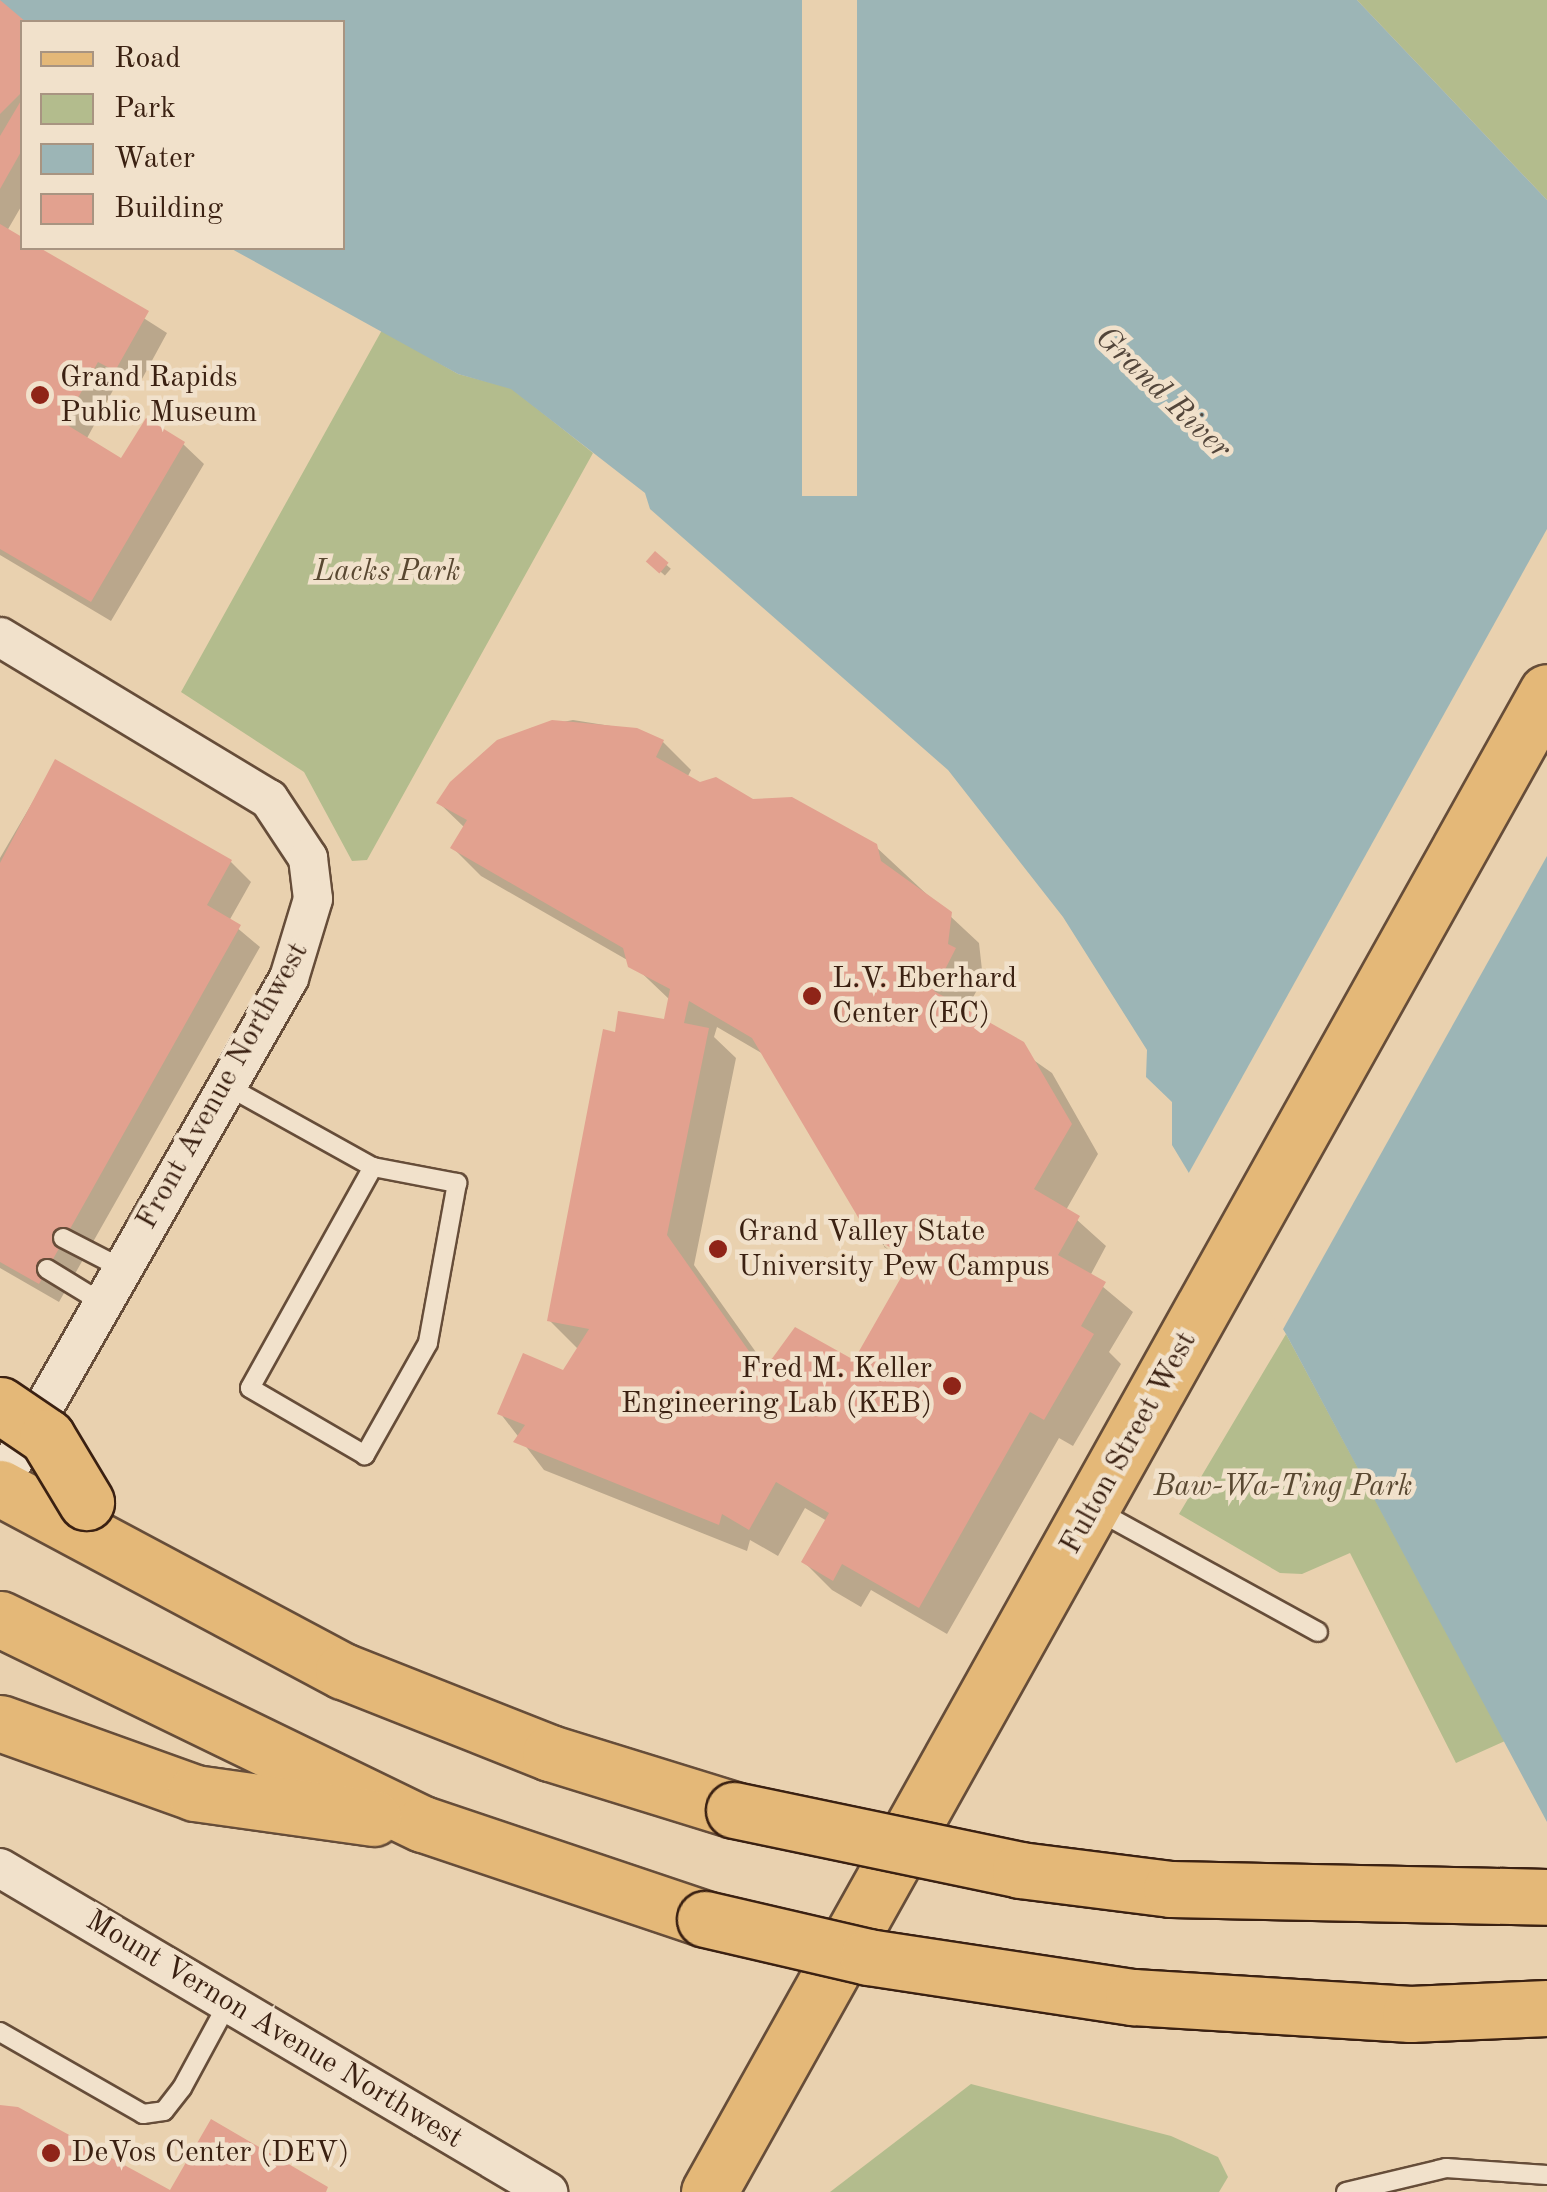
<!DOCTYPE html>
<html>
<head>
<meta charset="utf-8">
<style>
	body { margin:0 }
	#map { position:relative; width:1547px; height:2192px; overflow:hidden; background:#e9d1af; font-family:"Old Standard TT",serif }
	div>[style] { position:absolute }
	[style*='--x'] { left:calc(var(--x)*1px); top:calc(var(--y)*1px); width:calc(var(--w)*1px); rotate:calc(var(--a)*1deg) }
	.green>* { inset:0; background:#b3bc8d }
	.water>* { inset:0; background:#9cb5b6 }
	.pier>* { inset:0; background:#e9d1af; transform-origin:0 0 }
	.shadow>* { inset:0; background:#0003; transform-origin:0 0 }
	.building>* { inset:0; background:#e2a18f; transform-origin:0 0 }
	.roads { filter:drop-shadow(2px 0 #664d39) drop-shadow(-2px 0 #664d39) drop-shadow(0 2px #664d39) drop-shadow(0 -2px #664d39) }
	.service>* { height:18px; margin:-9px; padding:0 9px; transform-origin:9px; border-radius:9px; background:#f1e1cb }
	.minor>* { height:38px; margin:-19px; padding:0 19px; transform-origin:19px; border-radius:19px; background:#f1e1cb }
	.primary>* { height:55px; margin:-27.5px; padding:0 27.5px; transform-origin:27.5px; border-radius:27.5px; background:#e4b878 }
	.motorway>* { height:55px; margin:-27.5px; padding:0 27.5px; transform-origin:27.5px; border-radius:27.5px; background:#e4b878 }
	.bridges { filter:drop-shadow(2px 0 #3b2112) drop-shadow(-2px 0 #3b2112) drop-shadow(0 2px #3b2112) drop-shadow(0 -2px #3b2112) }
	.motorway-bridge>* { height:55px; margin:-27.5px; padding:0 27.5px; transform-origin:27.5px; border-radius:27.5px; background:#e4b878 }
	.dots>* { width:28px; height:28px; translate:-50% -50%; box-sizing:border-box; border:5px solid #f1e1cb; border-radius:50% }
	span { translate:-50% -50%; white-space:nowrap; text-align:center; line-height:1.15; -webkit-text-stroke:9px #f1e1cb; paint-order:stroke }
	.poi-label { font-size:30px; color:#3b2112 }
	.left { translate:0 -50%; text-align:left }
	.right { translate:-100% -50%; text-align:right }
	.park-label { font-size:30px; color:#594831; font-style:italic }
	.street-label { font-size:30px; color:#3b2112 }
	.water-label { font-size:32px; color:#53463b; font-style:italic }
	.legend { position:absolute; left:20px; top:20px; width:325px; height:230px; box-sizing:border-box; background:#f1e1cb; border:2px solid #a89481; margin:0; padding:12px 18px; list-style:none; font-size:30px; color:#3b2112 }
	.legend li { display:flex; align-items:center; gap:20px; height:50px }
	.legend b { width:50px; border:2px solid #a89481 }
</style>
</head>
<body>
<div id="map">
	<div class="green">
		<i style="clip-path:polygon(1357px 0,1547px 0,1547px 200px)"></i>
		<i style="clip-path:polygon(382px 330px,458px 374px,511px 388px,593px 453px,367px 860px,352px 861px,304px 772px,181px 692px)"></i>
		<i style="clip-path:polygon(1286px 1334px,1505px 1741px,1456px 1763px,1350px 1553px,1302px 1574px,1280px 1573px,1179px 1514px)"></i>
		<i style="clip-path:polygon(971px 2084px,1171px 2136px,1218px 2157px,1228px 2177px,1219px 2192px,830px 2192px)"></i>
	</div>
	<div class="water">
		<i style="clip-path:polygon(0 0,1357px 0,1547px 200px,1547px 1822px,1286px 1334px,1172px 1145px,1172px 1102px,1146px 1077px,1147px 1050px,1063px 917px,948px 770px,650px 509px,645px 493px,511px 389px,458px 374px,230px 248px,342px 248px,342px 22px,22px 22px,22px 87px,0 76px)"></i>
	</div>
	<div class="pier">
		<i style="left:802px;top:0;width:55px;height:496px"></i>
		<i style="clip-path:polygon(1547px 529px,1547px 856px,1282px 1331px,1186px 1178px)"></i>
	</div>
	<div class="shadow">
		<i style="clip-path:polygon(0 4px,25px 22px,22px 205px,7px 231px,167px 333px,136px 390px,118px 381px,86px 440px,122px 461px,183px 444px,204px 464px,111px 621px,0 555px)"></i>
		<i style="left:655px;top:555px;width:21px;height:9px;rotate:41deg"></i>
		<i style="clip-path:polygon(evenodd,573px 720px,636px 730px,663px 742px,691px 770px,687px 778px,875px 846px,979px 943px,983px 979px,965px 1012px,1052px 1073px,1098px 1154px,1066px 1210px,1106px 1246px,1090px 1276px,1133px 1312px,1109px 1352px,1121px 1364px,1073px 1446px,1059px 1438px,947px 1634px,871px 1590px,861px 1607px,832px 1590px,804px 1562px,827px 1521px,805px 1508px,778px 1556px,750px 1540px,747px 1551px,544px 1470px,500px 1413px,564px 1373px,579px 1350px,550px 1321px,617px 1035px,666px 1022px,670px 1000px,629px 961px,481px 876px,453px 848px,465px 828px,439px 803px,483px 753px,531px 728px,573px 720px,717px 1027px,765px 1055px,870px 1233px,909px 1268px,855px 1364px,768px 1369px,694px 1265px,736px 1058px,714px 1037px,717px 1027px,573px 720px,884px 1241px,923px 1264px,921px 1268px,884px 1247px,884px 1241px)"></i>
		<i style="clip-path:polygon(56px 762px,231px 862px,251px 882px,229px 921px,260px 947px,59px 1302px,0 1268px,0 858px)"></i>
	</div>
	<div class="building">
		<i style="clip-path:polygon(0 0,26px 22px,22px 92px,0 114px)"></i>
		<i style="clip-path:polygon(22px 99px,22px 150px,0 189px,0 136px)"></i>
		<i style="clip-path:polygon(0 224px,22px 237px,22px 248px,40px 248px,149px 311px,115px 371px,98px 362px,64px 423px,121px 458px,146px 418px,185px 442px,91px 602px,0 549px)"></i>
		<i style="left:655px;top:551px;width:18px;height:14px;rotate:41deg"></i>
		<i style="clip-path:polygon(evenodd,552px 720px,637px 728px,664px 740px,656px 757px,700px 782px,716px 777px,753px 799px,792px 797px,877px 844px,881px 861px,952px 912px,948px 944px,956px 948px,934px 991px,1024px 1042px,1072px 1124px,1034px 1189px,1080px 1216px,1058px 1255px,1106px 1282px,1081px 1326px,1094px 1334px,1044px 1420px,1030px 1412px,919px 1608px,842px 1564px,833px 1581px,801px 1562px,829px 1513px,776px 1482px,749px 1530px,722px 1514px,719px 1525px,513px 1442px,525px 1425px,497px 1414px,523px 1353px,563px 1370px,589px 1329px,547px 1321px,603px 1029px,615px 1032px,618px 1011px,664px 1019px,670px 989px,628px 967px,623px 948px,450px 848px,467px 820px,436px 803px,450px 782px,497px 740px,552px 720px,689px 1001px,752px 1038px,868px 1234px,911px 1260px,854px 1360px,795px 1327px,763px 1371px,667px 1235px,709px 1028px,684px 1023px,689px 1001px)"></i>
		<i style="clip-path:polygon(55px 759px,232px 860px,207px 905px,241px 925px,39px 1284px,0 1262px,0 863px)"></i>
		<i style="clip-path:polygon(0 2105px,18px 2107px,170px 2190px,211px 2119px,328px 2187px,326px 2192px,0 2192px)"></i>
	</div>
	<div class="roads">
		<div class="service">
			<i style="--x:229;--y:1087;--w:165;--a:29.1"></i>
			<i style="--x:373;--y:1167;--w:86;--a:10.8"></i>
			<i style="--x:457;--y:1183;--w:163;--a:100.3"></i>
			<i style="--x:428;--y:1343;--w:129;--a:119.4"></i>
			<i style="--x:365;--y:1455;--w:133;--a:-149.8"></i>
			<i style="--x:250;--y:1388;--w:253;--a:-60.9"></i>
			<i style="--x:63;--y:1238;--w:65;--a:27.3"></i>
			<i style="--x:47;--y:1269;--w:63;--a:31.4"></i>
			<i style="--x:1098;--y:1511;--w:251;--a:28.8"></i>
			<i style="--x:0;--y:2032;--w:165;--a:29.8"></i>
			<i style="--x:143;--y:2114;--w:21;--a:-8"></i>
			<i style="--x:164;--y:2111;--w:29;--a:-52"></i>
			<i style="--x:182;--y:2088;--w:97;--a:-61.6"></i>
			<i style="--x:1346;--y:2192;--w:103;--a:-13.5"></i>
			<i style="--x:1446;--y:2168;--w:101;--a:4"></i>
		</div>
		<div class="minor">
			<i style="--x:0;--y:637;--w:314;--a:31.1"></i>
			<i style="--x:269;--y:799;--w:71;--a:56.5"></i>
			<i style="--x:308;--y:858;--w:41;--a:83"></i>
			<i style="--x:313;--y:899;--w:83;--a:106.9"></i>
			<i style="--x:289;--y:978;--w:583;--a:119.73"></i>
			<i style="--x:0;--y:1868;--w:637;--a:30.59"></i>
		</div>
		<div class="primary">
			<i style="--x:709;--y:2192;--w:1718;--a:-60.81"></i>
		</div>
		<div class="motorway">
			<i style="--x:0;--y:1488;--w:389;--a:28.1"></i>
			<i style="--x:343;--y:1671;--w:223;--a:21.6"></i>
			<i style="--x:550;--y:1753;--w:193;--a:17.2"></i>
			<i style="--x:0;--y:1619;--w:470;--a:25.9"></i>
			<i style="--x:423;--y:1824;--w:298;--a:18.6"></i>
			<i style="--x:0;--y:1723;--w:207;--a:19.7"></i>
			<i style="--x:195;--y:1793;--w:180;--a:8"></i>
		</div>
	</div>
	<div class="bridges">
		<div class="motorway-bridge">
			<i style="--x:0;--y:1405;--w:57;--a:34.2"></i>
			<i style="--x:47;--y:1437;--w:76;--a:59"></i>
			<i style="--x:734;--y:1810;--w:292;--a:11.8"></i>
			<i style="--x:1020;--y:1870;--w:152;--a:7.2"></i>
			<i style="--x:1171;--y:1889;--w:376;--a:1.2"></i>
			<i style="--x:705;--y:1919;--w:167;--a:13.1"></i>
			<i style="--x:868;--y:1957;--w:268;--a:8.6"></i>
			<i style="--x:1133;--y:1997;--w:278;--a:3.5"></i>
			<i style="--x:1410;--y:2014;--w:137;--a:-2.5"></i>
		</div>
	</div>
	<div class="dots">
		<i style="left:40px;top:395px;background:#8f2418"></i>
		<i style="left:812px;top:996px;background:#8f2418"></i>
		<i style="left:718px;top:1249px;background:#8f2418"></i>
		<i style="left:952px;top:1386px;background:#8f2418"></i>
		<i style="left:51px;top:2153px;background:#8f2418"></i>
	</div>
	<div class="poi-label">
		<span class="left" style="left:60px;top:395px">Grand Rapids<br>Public Museum</span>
		<span class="left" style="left:832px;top:996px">L.V. Eberhard<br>Center (EC)</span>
		<span class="left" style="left:738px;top:1249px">Grand Valley State<br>University Pew Campus</span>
		<span class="right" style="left:932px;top:1386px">Fred M. Keller<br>Engineering Lab (KEB)</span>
		<span class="left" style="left:71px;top:2153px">DeVos Center (DEV)</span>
	</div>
	<div class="park-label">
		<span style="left:387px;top:572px">Lacks Park</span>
		<span style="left:1283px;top:1487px">Baw-Wa-Ting Park</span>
	</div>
	<div class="street-label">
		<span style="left:223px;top:1086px;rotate:-61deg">Front Avenue Northwest</span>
		<span style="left:1129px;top:1443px;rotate:-61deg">Fulton Street West</span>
		<span style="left:274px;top:2030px;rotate:31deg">Mount Vernon Avenue Northwest</span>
	</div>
	<div class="water-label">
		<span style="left:1162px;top:394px;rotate:44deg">Grand River</span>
	</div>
	<ul class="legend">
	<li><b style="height:12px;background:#e4b878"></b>Road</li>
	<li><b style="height:28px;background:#b3bc8d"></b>Park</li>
	<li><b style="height:28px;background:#9cb5b6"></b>Water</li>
	<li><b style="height:28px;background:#e2a18f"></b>Building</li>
	</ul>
</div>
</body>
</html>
